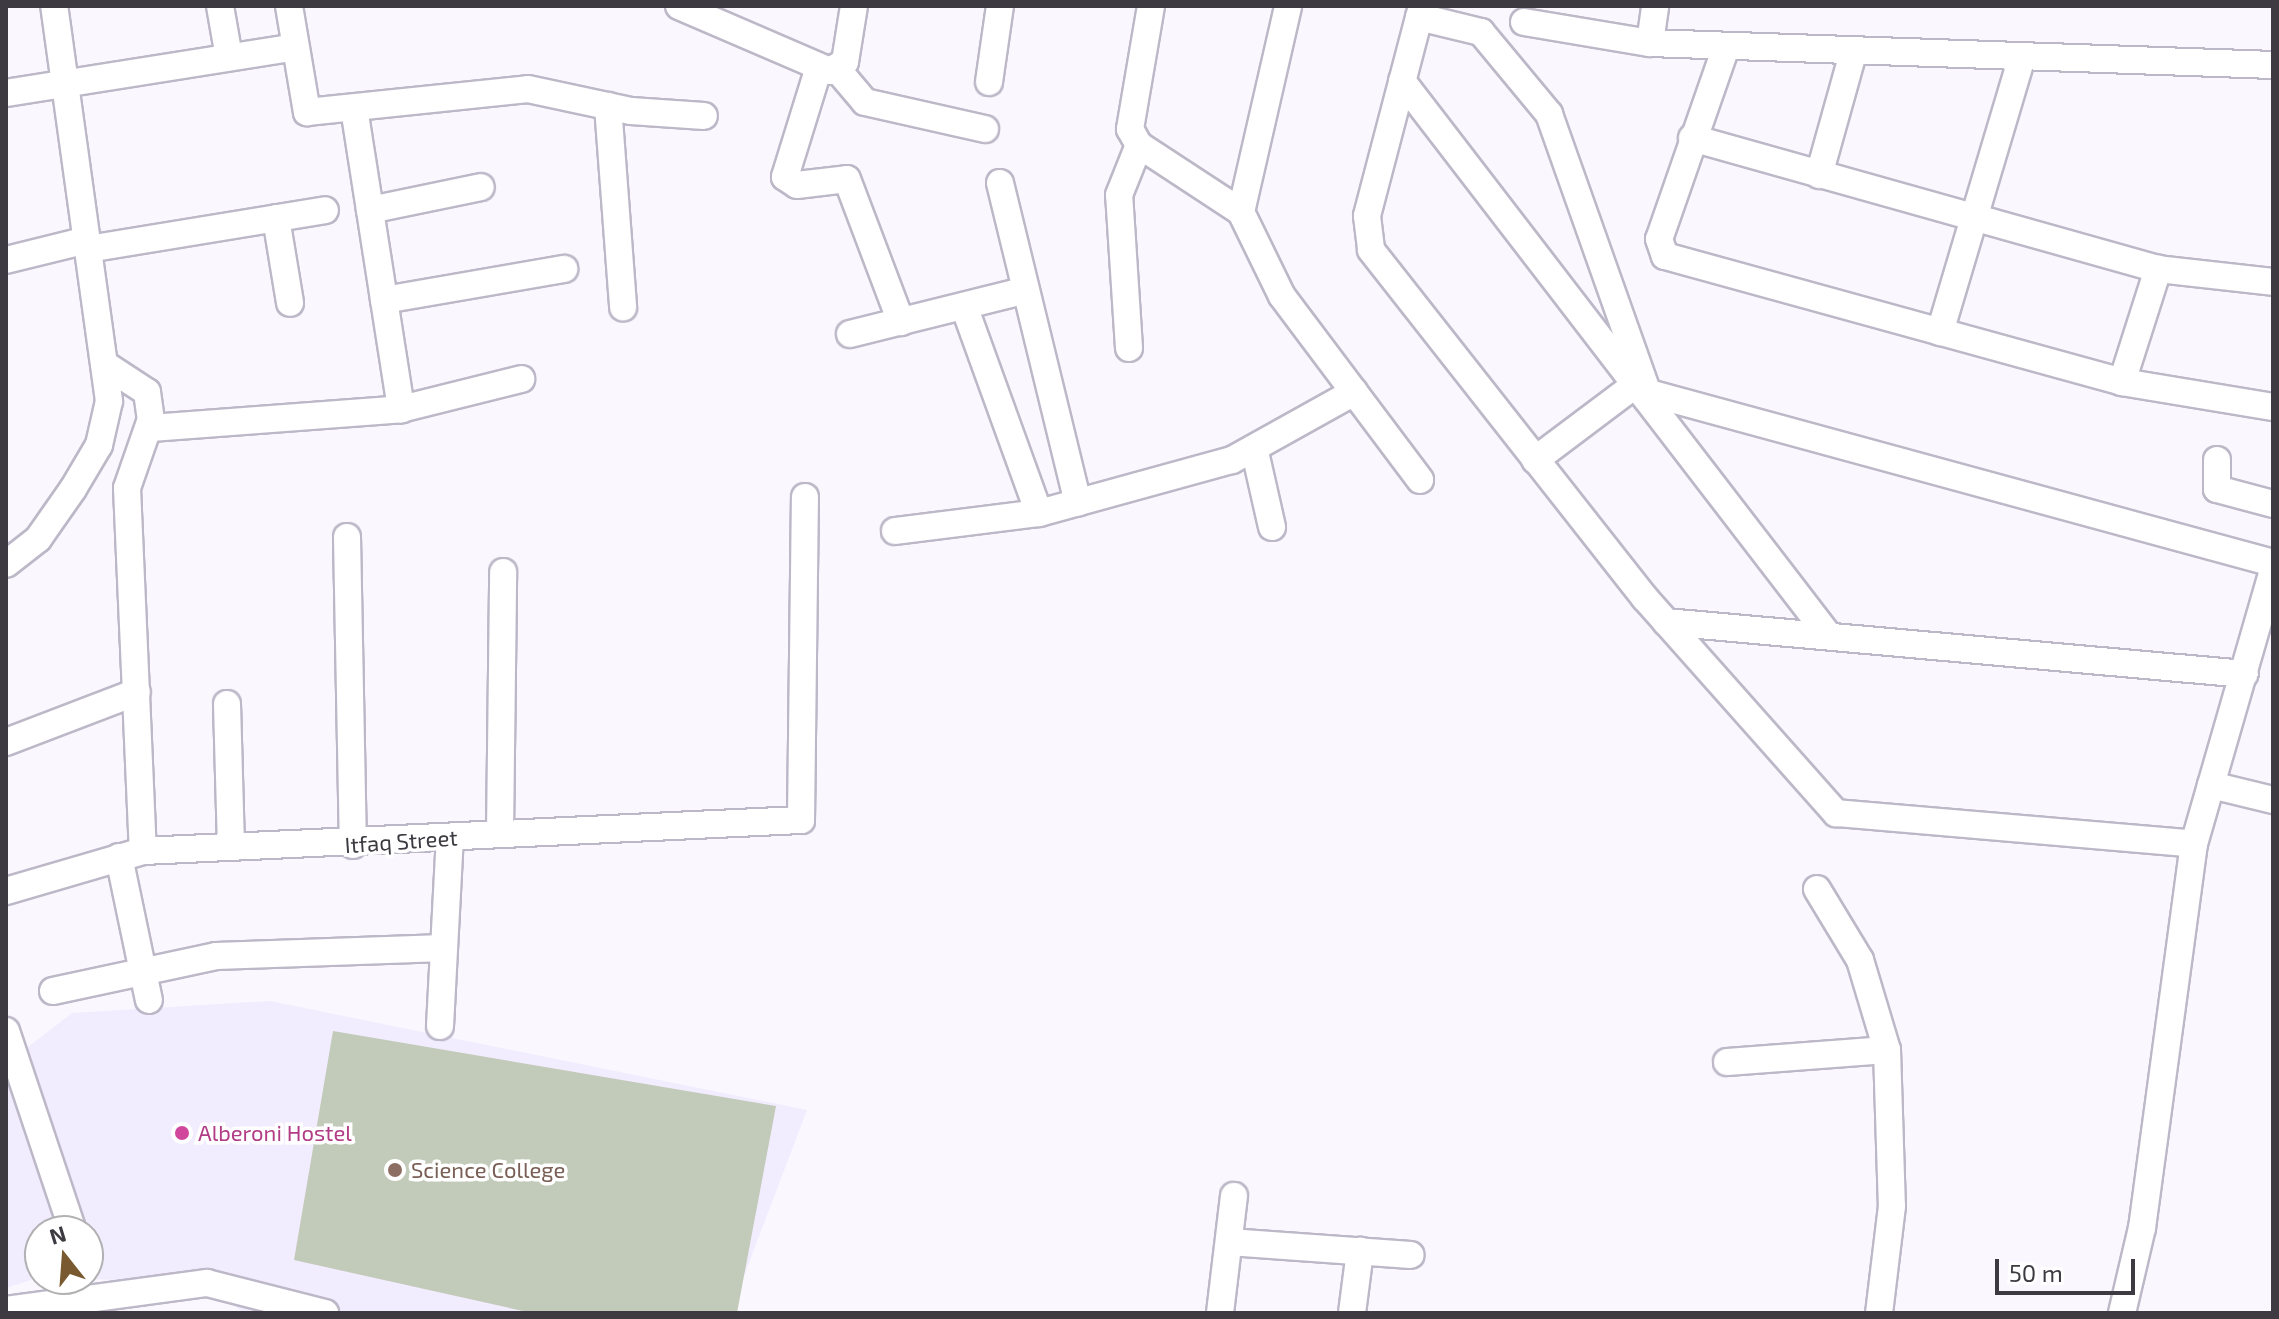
<!DOCTYPE html>
<html>
<head>
<meta charset="utf-8">
<style>
	body { margin:0 }
	#map { position:relative; width:2279px; height:1319px; overflow:hidden; background:#faf8fe; font-family:"Exo 2",sans-serif }
	div>[style] { position:absolute }
	[style*='--x'] { left:calc(var(--x)*1px); top:calc(var(--y)*1px); width:calc(var(--w)*1px); rotate:calc(var(--a)*1deg) }
	.built>* { inset:0; background:#f2ecff }
	.green>* { inset:0; background:#c2cbb9 }
	.roads { filter:drop-shadow(2px 0 #bdb8c8) drop-shadow(-2px 0 #bdb8c8) drop-shadow(0 2px #bdb8c8) drop-shadow(0 -2px #bdb8c8) }
	.minor>* { height:26px; margin:-13px; padding:0 13px; transform-origin:13px; border-radius:13px; background:#fff }
	.dots>* { width:22px; height:22px; translate:-50% -50%; box-sizing:border-box; border:4px solid #fff; border-radius:50% }
	span { translate:-50% -50%; white-space:nowrap; text-align:center; line-height:1.15; -webkit-text-stroke:7px #fff; paint-order:stroke }
	.street-label { font-size:22px; color:#3d3b41 }
	.hotel-label { font-size:22px; color:#b23c85 }
	.left { translate:0 -50%; text-align:left }
	.education-label { font-size:22px; color:#785e54 }
	.frame { position:absolute; inset:0; border:8px solid #3d3b41; pointer-events:none }
	.north { position:absolute; left:24px; top:1215px; width:80px; height:80px; box-sizing:border-box; background:#fff; border:2px solid #b1b1b3; border-radius:50%; rotate:343deg; font-size:22px; font-weight:700; line-height:32px; text-align:center; color:#3d3b41 }
	.north::after { content:''; display:block; margin:auto; width:28px; height:36px; background:#79592f; clip-path:polygon(50% 0,100% 100%,50% 72%,0 100%) }
	.scale { position:absolute; left:1995px; top:1259px; width:140px; height:36px; box-sizing:border-box; border:4px solid #3d3b41; border-top:0; padding-left:10px; font-size:24px; line-height:28px; white-space:nowrap; color:#3d3b41; -webkit-text-stroke:6px #fff; paint-order:stroke }
</style>
</head>
<body>
<div id="map">
	<div class="built">
		<i style="clip-path:polygon(270px 1001px,807px 1110px,730px 1313px,245px 1313px,197px 1282px,88px 1279px,88px 1231px,40px 1231px,40px 1277px,6px 1288px,6px 1064px,72px 1013px)"></i>
	</div>
	<div class="green">
		<i style="clip-path:polygon(333px 1031px,776px 1106px,737px 1313px,532px 1313px,294px 1260px)"></i>
	</div>
	<div class="roads">
		<div class="minor">
			<i style="--x:220;--y:6;--w:52;--a:80"></i>
			<i style="--x:289;--y:6;--w:108;--a:80.4"></i>
			<i style="--x:307;--y:112;--w:222;--a:-5.9"></i>
			<i style="--x:528;--y:89;--w:105;--a:12.1"></i>
			<i style="--x:631;--y:111;--w:73;--a:3.9"></i>
			<i style="--x:679;--y:6;--w:164;--a:23.3"></i>
			<i style="--x:830;--y:71;--w:17;--a:-31"></i>
			<i style="--x:845;--y:62;--w:57;--a:-80.9"></i>
			<i style="--x:1151;--y:6;--w:125;--a:99.7"></i>
			<i style="--x:1130;--y:129;--w:18;--a:61"></i>
			<i style="--x:1139;--y:145;--w:122;--a:33.3"></i>
			<i style="--x:1241;--y:212;--w:93;--a:64"></i>
			<i style="--x:1282;--y:296;--w:230;--a:53.1"></i>
			<i style="--x:1422;--y:6;--w:217;--a:104.7"></i>
			<i style="--x:1367;--y:216;--w:34;--a:83"></i>
			<i style="--x:1371;--y:250;--w:443;--a:51.8"></i>
			<i style="--x:1645;--y:598;--w:288;--a:48.4"></i>
			<i style="--x:1836;--y:813;--w:359;--a:4.9"></i>
			<i style="--x:1419;--y:17;--w:64;--a:13.6"></i>
			<i style="--x:1481;--y:32;--w:107;--a:50.3"></i>
			<i style="--x:1549;--y:114;--w:297;--a:70.5"></i>
			<i style="--x:1524;--y:22;--w:128;--a:9.5"></i>
			<i style="--x:1650;--y:43;--w:623;--a:2.02"></i>
			<i style="--x:1650;--y:43;--w:37;--a:-82"></i>
			<i style="--x:1726;--y:47;--w:203;--a:109.2"></i>
			<i style="--x:1659;--y:239;--w:18;--a:71"></i>
			<i style="--x:1665;--y:256;--w:474;--a:15.4"></i>
			<i style="--x:2122;--y:382;--w:153;--a:9.4"></i>
			<i style="--x:819;--y:67;--w:115;--a:107.2"></i>
			<i style="--x:785;--y:177;--w:14;--a:34"></i>
			<i style="--x:797;--y:185;--w:50;--a:-6.8"></i>
			<i style="--x:847;--y:179;--w:153;--a:69.3"></i>
			<i style="--x:837;--y:69;--w:43;--a:49.7"></i>
			<i style="--x:865;--y:102;--w:123;--a:12.7"></i>
			<i style="--x:1402;--y:81;--w:700;--a:52.43"></i>
			<i style="--x:989;--y:82;--w:77;--a:-81.8"></i>
			<i style="--x:6;--y:93;--w:293;--a:-9"></i>
			<i style="--x:608;--y:106;--w:202;--a:85.7"></i>
			<i style="--x:354;--y:108;--w:305;--a:81.1"></i>
			<i style="--x:1692;--y:138;--w:484;--a:15.7"></i>
			<i style="--x:2158;--y:269;--w:116;--a:6.4"></i>
			<i style="--x:1819;--y:175;--w:127;--a:-74.4"></i>
			<i style="--x:1000;--y:183;--w:329;--a:76.3"></i>
			<i style="--x:370;--y:210;--w:113;--a:-11.7"></i>
			<i style="--x:1241;--y:212;--w:211;--a:-77.1"></i>
			<i style="--x:276;--y:218;--w:86;--a:80.6"></i>
			<i style="--x:88;--y:249;--w:240;--a:-9.3"></i>
			<i style="--x:6;--y:260;--w:83;--a:-13.9"></i>
			<i style="--x:384;--y:300;--w:183;--a:-9.8"></i>
			<i style="--x:964;--y:306;--w:220;--a:70.1"></i>
			<i style="--x:1940;--y:332;--w:287;--a:-73.4"></i>
			<i style="--x:850;--y:334;--w:181;--a:-14"></i>
			<i style="--x:1129;--y:348;--w:153;--a:-93.7"></i>
			<i style="--x:1119;--y:195;--w:54;--a:-68.2"></i>
			<i style="--x:104;--y:364;--w:51;--a:33.1"></i>
			<i style="--x:147;--y:392;--w:27;--a:82"></i>
			<i style="--x:151;--y:419;--w:73;--a:109.2"></i>
			<i style="--x:127;--y:488;--w:363;--a:87.5"></i>
			<i style="--x:2122;--y:382;--w:119;--a:-72.3"></i>
			<i style="--x:151;--y:428;--w:251;--a:-4.3"></i>
			<i style="--x:401;--y:409;--w:124;--a:-14"></i>
			<i style="--x:1255;--y:452;--w:77;--a:77.2"></i>
			<i style="--x:1535;--y:460;--w:120;--a:-36.9"></i>
			<i style="--x:1631;--y:388;--w:665;--a:15.25"></i>
			<i style="--x:2217;--y:460;--w:29;--a:90"></i>
			<i style="--x:2217;--y:489;--w:58;--a:15"></i>
			<i style="--x:895;--y:531;--w:145;--a:-7.1"></i>
			<i style="--x:1039;--y:513;--w:200;--a:-15.4"></i>
			<i style="--x:1232;--y:460;--w:140;--a:-29.1"></i>
			<i style="--x:347;--y:537;--w:308;--a:88.9"></i>
			<i style="--x:6;--y:564;--w:41;--a:-38"></i>
			<i style="--x:38;--y:539;--w:61;--a:-55"></i>
			<i style="--x:73;--y:489;--w:51;--a:-59.4"></i>
			<i style="--x:99;--y:445;--w:45;--a:-77.2"></i>
			<i style="--x:109;--y:401;--w:399;--a:-97.9"></i>
			<i style="--x:1666;--y:622;--w:581;--a:5.13"></i>
			<i style="--x:227;--y:704;--w:140;--a:88.4"></i>
			<i style="--x:6;--y:742;--w:140;--a:-20.9"></i>
			<i style="--x:2211;--y:785;--w:64;--a:13.6"></i>
			<i style="--x:500;--y:833;--w:261;--a:-89.3"></i>
			<i style="--x:119;--y:857;--w:146;--a:78.2"></i>
			<i style="--x:1817;--y:889;--w:83;--a:58.8"></i>
			<i style="--x:1860;--y:960;--w:94;--a:73.3"></i>
			<i style="--x:1887;--y:1050;--w:156;--a:88.2"></i>
			<i style="--x:1892;--y:1206;--w:108;--a:96.9"></i>
			<i style="--x:6;--y:891;--w:143;--a:-16.3"></i>
			<i style="--x:143;--y:851;--w:659;--a:-2.7"></i>
			<i style="--x:801;--y:820;--w:323;--a:-89.3"></i>
			<i style="--x:53;--y:991;--w:167;--a:-12.1"></i>
			<i style="--x:216;--y:956;--w:228;--a:-2"></i>
			<i style="--x:440;--y:1026;--w:188;--a:-87"></i>
			<i style="--x:6;--y:1031;--w:211;--a:71.5"></i>
			<i style="--x:1727;--y:1062;--w:160;--a:-4.3"></i>
			<i style="--x:1229;--y:1242;--w:182;--a:4.1"></i>
			<i style="--x:6;--y:1310;--w:203;--a:-7.7"></i>
			<i style="--x:207;--y:1283;--w:122;--a:14.3"></i>
			<i style="--x:1220;--y:1313;--w:118;--a:-83.2"></i>
			<i style="--x:1352;--y:1313;--w:63;--a:-82.6"></i>
			<i style="--x:2122;--y:1313;--w:87;--a:-76.8"></i>
			<i style="--x:2142;--y:1228;--w:388;--a:-82.3"></i>
			<i style="--x:2194;--y:844;--w:285;--a:-73.9"></i>
		</div>
	</div>
	<div class="dots">
		<i style="left:182px;top:1133px;background:#d1479c"></i>
		<i style="left:395px;top:1170px;background:#8d6e63"></i>
	</div>
	<div class="street-label">
		<span style="left:401px;top:841px;rotate:-4deg">Itfaq Street</span>
	</div>
	<div class="hotel-label">
		<span class="left" style="left:198px;top:1133px">Alberoni Hostel</span>
	</div>
	<div class="education-label">
		<span class="left" style="left:411px;top:1170px">Science College</span>
	</div>
	<div class="frame"></div>
	<div class="north">N</div>
	<div class="scale">50 m</div>
</div>
</body>
</html>
